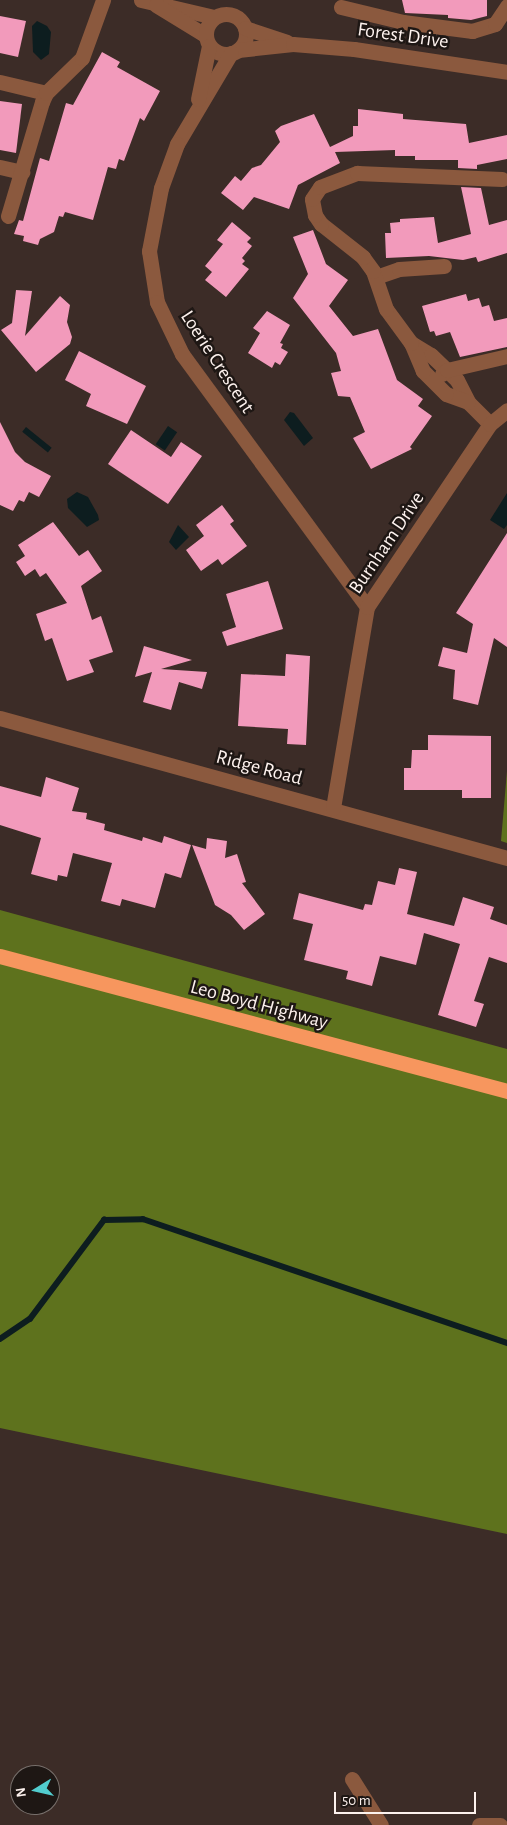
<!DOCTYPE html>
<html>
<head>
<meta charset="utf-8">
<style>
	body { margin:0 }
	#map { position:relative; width:507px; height:1825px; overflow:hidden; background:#3c2c27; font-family:"Alegreya Sans",sans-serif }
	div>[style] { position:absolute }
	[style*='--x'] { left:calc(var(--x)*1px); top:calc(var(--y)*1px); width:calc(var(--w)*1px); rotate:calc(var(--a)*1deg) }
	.forest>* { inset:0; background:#5e721d }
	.water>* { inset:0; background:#0d1d1f; transform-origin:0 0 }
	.stream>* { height:5.5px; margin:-2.75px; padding:0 2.75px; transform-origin:2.75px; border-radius:2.75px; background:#0d1d1f }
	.building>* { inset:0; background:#f29abb }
	.street>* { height:15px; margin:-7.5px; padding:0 7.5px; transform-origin:7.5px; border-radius:7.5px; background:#8b593e }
	.street>.ring { margin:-7.5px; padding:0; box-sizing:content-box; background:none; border:15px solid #8b593e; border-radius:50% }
	.highway>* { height:15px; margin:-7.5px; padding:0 7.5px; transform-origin:7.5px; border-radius:7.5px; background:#f7965e }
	span { translate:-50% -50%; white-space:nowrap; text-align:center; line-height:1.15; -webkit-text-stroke:5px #1e1714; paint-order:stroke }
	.street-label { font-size:20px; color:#fdf2ee }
	.north { position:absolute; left:10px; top:1765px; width:50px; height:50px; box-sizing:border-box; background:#1e1714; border:1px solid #776f6b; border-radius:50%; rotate:261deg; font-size:14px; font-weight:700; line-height:20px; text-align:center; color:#fdf2ee }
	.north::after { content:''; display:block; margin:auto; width:18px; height:22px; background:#52cdcf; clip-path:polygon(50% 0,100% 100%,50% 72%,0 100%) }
	.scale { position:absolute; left:334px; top:1792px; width:142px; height:22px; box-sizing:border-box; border:2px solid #fdf2ee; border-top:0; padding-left:6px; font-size:15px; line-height:18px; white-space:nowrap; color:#fdf2ee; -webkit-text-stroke:4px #1e1714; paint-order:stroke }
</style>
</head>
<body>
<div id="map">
	<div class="forest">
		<i style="clip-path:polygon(507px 771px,507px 843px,501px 841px)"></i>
		<i style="clip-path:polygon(0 910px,507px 1049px,507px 1534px,0 1428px)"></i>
	</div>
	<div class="water">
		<i style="clip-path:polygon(37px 21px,47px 26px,51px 32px,49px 54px,41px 60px,33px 52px,32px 26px)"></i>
		<i style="clip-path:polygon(290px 412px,294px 413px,313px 438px,304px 446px,284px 420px)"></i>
		<i style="left:168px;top:426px;width:11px;height:22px;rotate:34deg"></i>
		<i style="left:26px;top:427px;width:33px;height:6px;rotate:39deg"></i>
		<i style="clip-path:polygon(77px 492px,88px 497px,98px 515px,99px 520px,87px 527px,68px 508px,67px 499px)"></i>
		<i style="clip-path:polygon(507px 493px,507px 525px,504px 529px,490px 520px)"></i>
		<i style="clip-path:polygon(178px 525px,189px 537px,176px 550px,169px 542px)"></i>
	</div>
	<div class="stream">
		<i style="--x:0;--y:1339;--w:36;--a:-34"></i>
		<i style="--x:30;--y:1319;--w:124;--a:-53.2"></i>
		<i style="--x:104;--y:1220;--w:39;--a:-1"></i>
		<i style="--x:143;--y:1219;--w:385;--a:18.8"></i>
	</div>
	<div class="building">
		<i style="clip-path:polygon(402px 0,487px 0,487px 16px,471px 20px,448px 18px,448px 15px,405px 13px)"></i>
		<i style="clip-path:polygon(0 16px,26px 21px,18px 57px,0 53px)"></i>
		<i style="clip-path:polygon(102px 52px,120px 62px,117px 67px,160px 91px,144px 121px,140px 118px,124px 161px,119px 159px,116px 169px,108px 167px,93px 220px,65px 212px,63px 217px,59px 216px,54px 232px,40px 239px,38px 245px,23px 241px,24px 236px,14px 234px,19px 220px,23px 221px,40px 158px,49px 161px,66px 103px,73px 105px)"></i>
		<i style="clip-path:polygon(0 101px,22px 104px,16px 153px,0 150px)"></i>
		<i style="clip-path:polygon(358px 109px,403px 114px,403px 119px,466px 124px,469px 143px,507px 135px,507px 159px,477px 165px,477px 169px,458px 168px,458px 160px,415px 160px,415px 156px,395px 156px,395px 150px,335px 152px,340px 163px,298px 185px,289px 209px,254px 197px,243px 210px,221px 193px,235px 176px,241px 181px,252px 168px,261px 165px,280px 142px,275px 131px,281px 126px,314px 114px,330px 147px,353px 136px,353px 126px,358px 126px)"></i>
		<i style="clip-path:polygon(461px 187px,481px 188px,489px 225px,507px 220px,507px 253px,478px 262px,476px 257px,463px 260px,429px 256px,386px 258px,385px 233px,391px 233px,390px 223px,400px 222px,400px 219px,434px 217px,438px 243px,471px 234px)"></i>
		<i style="clip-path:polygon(232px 222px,251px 238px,247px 242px,252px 246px,242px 258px,245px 261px,242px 264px,249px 269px,226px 297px,205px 280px,212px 272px,205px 266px,223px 244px,217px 240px)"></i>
		<i style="clip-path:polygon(313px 230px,326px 264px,348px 280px,329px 306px,353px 336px,378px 329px,397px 380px,423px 399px,418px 406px,432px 416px,410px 447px,412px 449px,371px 469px,353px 438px,365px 432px,350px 397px,338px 396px,331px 373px,341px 371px,336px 353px,293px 298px,308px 274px,293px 237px)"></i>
		<i style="clip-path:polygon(16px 290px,32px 291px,25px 336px,60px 296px,70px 305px,67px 322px,72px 337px,70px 344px,36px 372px,1px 330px,12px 323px)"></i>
		<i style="clip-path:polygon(466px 294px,468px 301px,479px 298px,482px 307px,489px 305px,494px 321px,507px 318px,507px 347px,460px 357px,450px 332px,436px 336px,434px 331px,430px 332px,422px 306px)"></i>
		<i style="clip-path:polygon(267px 311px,290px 325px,280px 343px,283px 344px,281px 348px,288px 352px,280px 365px,275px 362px,272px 368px,248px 353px,260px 333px,253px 328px)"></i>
		<i style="clip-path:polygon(79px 351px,146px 386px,127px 424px,86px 406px,91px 394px,65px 380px)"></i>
		<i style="clip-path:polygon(0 422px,15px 452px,25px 462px,51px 476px,39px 497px,29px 492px,24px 502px,19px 500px,13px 511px,0 505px)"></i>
		<i style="clip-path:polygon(131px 430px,171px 457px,181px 442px,202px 456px,168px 504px,108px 464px)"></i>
		<i style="clip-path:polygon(222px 505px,234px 521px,230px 524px,247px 546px,222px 565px,218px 559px,201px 571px,186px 550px,204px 536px,196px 525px)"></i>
		<i style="clip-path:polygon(53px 522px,79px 556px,88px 550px,102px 571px,81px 586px,92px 620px,101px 616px,113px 652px,89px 660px,94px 672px,67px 681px,52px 638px,45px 641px,36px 614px,67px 603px,46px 573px,40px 577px,35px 569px,25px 576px,16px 562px,25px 556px,18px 545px)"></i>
		<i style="clip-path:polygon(507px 533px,507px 647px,494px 638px,478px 705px,453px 699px,455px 670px,438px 666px,443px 647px,467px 653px,473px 624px,456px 613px)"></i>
		<i style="clip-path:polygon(268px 581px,283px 629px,227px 646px,222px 632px,236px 627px,226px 594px)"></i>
		<i style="clip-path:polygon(144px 646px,192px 660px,161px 669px,207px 672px,202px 689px,179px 682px,171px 710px,143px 702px,152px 672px,135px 677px)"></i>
		<i style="clip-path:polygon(286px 654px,310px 656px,306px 745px,287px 744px,288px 729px,238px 726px,241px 674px,285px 676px)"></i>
		<i style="clip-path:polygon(428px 735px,491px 736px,491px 798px,462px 798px,462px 790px,404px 790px,404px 768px,411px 768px,412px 750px,428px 750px)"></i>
		<i style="clip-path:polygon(46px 777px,79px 788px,72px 811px,87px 813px,86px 819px,105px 824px,104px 830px,142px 841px,143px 837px,162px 843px,164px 836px,191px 845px,181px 878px,165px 873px,155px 908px,122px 899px,120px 906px,101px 901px,112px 863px,73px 853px,67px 877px,58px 875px,57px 881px,31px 874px,41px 838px,0 825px,0 786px,41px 797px)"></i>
		<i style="clip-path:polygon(207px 838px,227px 841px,225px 858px,237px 854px,246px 882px,242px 883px,265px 914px,244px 930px,231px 915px,215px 905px,192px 845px,206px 849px)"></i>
		<i style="clip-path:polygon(399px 868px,417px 872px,407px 914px,454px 926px,463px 897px,494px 907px,490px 919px,507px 925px,507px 963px,489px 957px,474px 1001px,484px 1004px,476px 1027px,438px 1015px,460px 944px,424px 933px,416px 965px,380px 956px,372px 986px,346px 979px,348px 971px,304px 960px,313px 924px,293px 919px,299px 893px,363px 910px,365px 904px,372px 905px,378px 881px,395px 885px)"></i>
	</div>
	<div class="street">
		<i style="--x:141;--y:0;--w:75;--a:13.1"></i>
		<i style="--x:156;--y:5;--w:57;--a:31.5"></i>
		<i style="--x:341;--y:7;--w:64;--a:13.6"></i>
		<i style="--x:403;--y:22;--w:70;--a:7.4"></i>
		<i style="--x:472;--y:31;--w:24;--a:-17"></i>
		<i style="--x:495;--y:24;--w:22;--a:-56"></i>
		<i class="ring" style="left:206px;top:14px;width:25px;height:25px"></i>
		<i style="--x:245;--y:28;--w:44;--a:18.4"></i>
		<i style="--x:238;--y:50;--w:55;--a:-6.2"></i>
		<i style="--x:293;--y:44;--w:61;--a:4.7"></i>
		<i style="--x:354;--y:49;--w:155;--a:8.5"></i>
		<i style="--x:231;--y:53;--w:106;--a:120.7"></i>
		<i style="--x:177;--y:144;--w:47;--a:110"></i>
		<i style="--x:161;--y:188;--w:64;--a:100.8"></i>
		<i style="--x:149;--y:251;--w:52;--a:81.1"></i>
		<i style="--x:157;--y:302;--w:58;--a:64.3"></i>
		<i style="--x:182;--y:354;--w:313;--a:53.8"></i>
		<i style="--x:0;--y:82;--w:47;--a:13.4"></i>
		<i style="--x:198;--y:99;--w:54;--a:-78.3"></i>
		<i style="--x:0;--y:167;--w:23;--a:13"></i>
		<i style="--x:8;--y:216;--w:119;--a:-73.4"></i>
		<i style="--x:42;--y:102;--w:10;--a:-66"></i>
		<i style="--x:46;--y:93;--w:50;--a:-44.2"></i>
		<i style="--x:82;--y:58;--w:62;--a:-70.1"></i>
		<i style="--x:376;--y:277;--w:24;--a:-19"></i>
		<i style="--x:399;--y:269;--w:45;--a:-3.8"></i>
		<i style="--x:411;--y:343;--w:23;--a:31"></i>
		<i style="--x:431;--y:355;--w:36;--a:44"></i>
		<i style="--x:457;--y:380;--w:25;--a:63"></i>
		<i style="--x:468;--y:402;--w:31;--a:45"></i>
		<i style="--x:442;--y:374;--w:6;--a:-39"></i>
		<i style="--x:447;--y:370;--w:62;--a:-13.1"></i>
		<i style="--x:468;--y:402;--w:23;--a:-160"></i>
		<i style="--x:446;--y:394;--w:33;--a:-135"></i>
		<i style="--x:423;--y:371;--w:30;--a:-113"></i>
		<i style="--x:411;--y:343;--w:42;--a:-126.3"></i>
		<i style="--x:386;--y:309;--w:40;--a:-108.9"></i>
		<i style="--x:373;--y:271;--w:17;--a:-126"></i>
		<i style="--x:363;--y:257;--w:53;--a:-141.8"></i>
		<i style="--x:321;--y:224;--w:11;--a:-124"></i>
		<i style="--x:315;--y:215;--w:16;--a:-101"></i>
		<i style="--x:312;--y:199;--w:14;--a:-56"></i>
		<i style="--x:320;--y:187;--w:40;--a:-21"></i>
		<i style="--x:357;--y:173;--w:145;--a:2.4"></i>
		<i style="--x:0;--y:718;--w:526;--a:15.44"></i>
		<i style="--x:333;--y:808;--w:204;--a:-80.4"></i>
		<i style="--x:367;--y:607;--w:220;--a:-56.1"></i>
		<i style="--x:490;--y:424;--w:22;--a:-39"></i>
		<i style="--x:352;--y:1779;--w:54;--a:57.8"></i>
		<i style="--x:479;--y:1825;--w:21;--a:0"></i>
	</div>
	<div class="highway">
		<i style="--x:0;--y:956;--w:525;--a:14.91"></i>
	</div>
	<div class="street-label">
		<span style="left:403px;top:36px;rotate:8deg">Forest Drive</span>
		<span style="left:217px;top:362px;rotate:57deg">Loerie Crescent</span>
		<span style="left:387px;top:543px;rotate:-56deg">Burnham Drive</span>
		<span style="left:259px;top:768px;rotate:15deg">Ridge Road</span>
		<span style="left:259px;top:1005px;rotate:15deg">Leo Boyd Highway</span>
	</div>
	<div class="north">N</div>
	<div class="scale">50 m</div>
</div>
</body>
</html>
